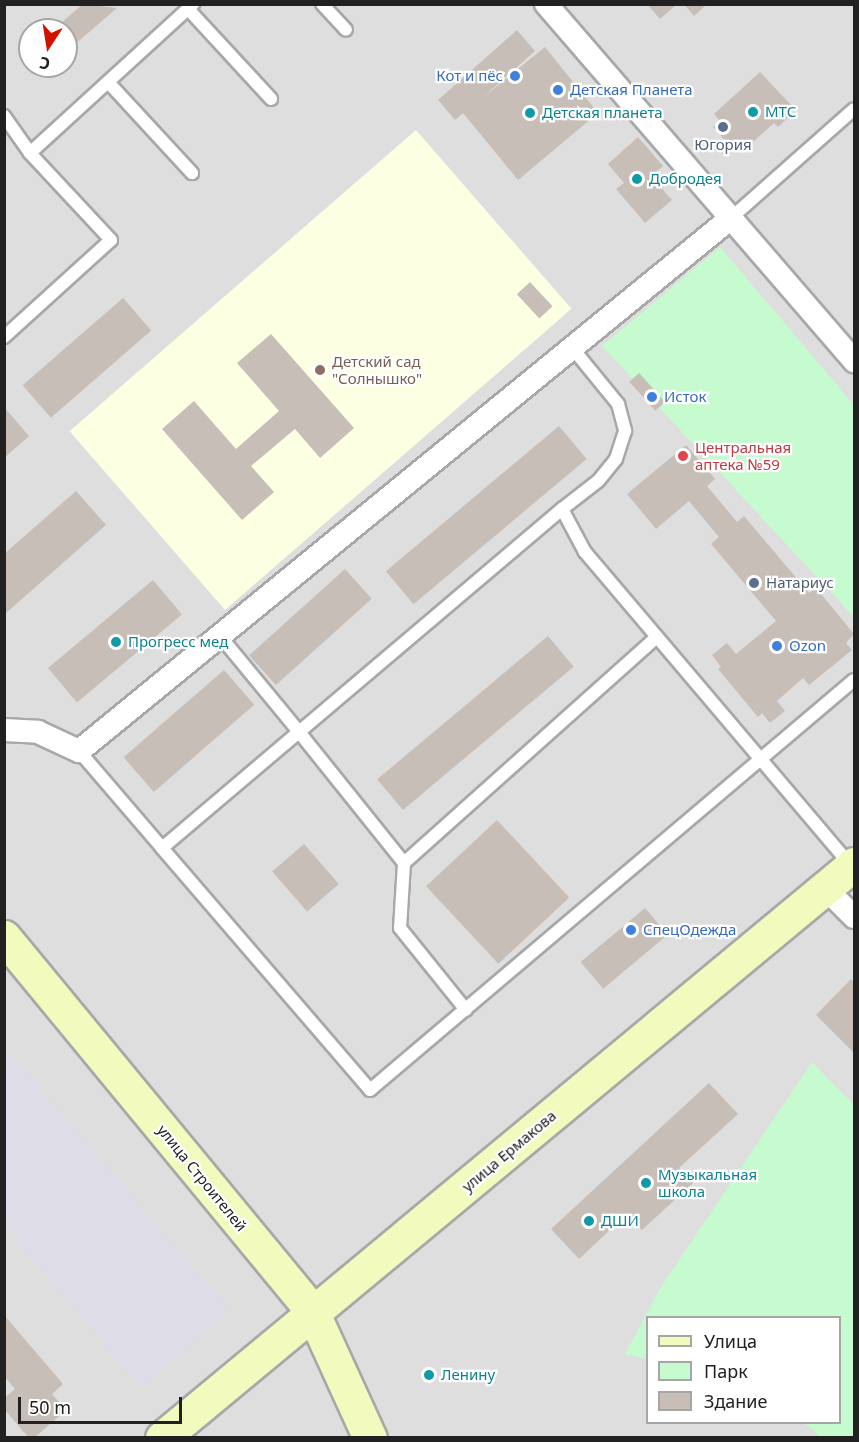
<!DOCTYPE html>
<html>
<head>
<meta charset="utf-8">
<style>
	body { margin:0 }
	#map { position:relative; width:859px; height:1442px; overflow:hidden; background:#f1efe8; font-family:"Noto Sans",sans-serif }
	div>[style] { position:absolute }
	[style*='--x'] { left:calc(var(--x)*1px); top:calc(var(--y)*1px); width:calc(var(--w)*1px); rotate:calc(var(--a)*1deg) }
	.residential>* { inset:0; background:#dfdede }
	.education>* { inset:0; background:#fdffe3; transform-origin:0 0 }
	.park>* { inset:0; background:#c6facf }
	.plaza>* { inset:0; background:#dddce7 }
	.building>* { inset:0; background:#c6beb7; transform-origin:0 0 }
	.roads { filter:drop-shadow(2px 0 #a8a8a8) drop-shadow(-2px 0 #a8a8a8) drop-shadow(0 2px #a8a8a8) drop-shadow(0 -2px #a8a8a8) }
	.lane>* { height:12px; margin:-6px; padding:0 6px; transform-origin:6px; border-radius:6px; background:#fff }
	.street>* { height:22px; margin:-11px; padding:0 11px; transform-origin:11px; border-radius:11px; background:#fff }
	.secondary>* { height:33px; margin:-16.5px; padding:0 16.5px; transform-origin:16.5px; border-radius:16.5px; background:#f2fabd }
	.dots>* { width:16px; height:16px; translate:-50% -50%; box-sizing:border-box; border:3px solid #fff; border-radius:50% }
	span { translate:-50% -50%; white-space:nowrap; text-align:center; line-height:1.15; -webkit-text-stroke:4.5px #fff; paint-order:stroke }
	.shop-label { font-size:15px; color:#366cbe }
	.right { translate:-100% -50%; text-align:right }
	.left { translate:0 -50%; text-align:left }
	.culture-label { font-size:15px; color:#0d838f }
	.service-label { font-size:15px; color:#4e5e75 }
	.education-label { font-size:15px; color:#785e54 }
	.health-label { font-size:15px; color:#be3a42 }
	.street-label { font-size:15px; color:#212121 }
	.frame { position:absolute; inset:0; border:6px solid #212121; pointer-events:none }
	.legend { position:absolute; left:646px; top:1316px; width:195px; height:108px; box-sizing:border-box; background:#fff; border:2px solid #a6a6a6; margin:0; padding:8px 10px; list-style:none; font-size:18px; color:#212121 }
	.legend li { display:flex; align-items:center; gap:12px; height:30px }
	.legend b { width:30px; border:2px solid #a6a6a6 }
	.north { position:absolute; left:18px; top:18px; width:60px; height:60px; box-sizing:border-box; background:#fff; border:2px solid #a6a6a6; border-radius:50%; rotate:192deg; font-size:16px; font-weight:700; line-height:24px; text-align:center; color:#212121 }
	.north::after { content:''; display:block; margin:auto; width:21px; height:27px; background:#d21200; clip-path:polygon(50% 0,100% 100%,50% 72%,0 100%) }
	.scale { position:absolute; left:18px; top:1397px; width:164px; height:27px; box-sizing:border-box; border:3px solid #212121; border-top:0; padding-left:8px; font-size:18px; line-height:21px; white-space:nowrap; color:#212121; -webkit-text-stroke:4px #fff; paint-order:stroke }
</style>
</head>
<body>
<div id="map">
	<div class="residential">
		<i style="clip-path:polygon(evenodd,5px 5px,854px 5px,854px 1437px,5px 1438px,5px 5px,30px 30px,66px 30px,66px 66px,30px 66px,30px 30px,5px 5px,648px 1318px,840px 1318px,840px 1422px,648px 1422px,648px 1318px)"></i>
	</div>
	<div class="education">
		<i style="left:416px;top:130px;width:237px;height:459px;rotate:49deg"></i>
	</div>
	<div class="park">
		<i style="clip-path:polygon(720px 247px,854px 405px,854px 617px,602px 346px)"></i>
		<i style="clip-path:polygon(812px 1062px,854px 1105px,854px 1437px,821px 1437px,804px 1423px,840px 1422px,840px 1318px,648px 1318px,647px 1359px,625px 1354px,661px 1287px)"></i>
	</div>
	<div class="plaza">
		<i style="clip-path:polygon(4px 1046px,230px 1311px,141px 1387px,5px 1227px)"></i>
	</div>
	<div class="building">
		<i style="clip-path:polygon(83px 4px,117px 8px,66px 52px,66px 30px,53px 30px)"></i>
		<i style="clip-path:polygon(647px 4px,677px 4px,660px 19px)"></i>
		<i style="clip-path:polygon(684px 4px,707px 4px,694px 16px)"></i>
		<i style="clip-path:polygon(517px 30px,535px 51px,481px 99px,545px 47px,598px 113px,518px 180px,463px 113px,455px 120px,438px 100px)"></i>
		<i style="clip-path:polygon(760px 72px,792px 106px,788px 110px,792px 114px,778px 127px,774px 123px,745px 149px,740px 143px,733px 149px,713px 127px,720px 121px,714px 114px)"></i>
		<i style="clip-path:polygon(638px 137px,663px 166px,651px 176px,672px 200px,645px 223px,616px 189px,624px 183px,608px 164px)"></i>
		<i style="left:530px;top:282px;width:33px;height:18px;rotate:47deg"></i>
		<i style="left:123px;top:298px;width:43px;height:133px;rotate:49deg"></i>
		<i style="clip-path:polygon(271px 334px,354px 428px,320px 458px,295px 429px,251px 466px,274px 492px,242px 520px,162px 429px,194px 401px,236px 449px,279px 411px,237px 363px)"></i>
		<i style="left:639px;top:373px;width:39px;height:13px;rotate:48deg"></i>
		<i style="clip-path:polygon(4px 407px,29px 436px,4px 458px)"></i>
		<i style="left:559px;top:426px;width:43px;height:226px;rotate:50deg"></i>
		<i style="clip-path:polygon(686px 445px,715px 479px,707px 486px,737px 522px,744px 516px,809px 593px,816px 588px,854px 634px,846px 643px,852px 650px,809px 685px,803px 678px,777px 701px,785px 711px,770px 723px,762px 713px,758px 717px,718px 669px,721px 667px,712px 655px,727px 643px,736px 654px,776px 621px,711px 544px,719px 537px,689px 501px,656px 529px,627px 494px)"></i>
		<i style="clip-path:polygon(76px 491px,106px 525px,6px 613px,4px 554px)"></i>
		<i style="left:345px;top:569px;width:40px;height:129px;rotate:48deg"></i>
		<i style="left:153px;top:580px;width:45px;height:137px;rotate:50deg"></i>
		<i style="left:548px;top:636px;width:40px;height:223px;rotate:50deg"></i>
		<i style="left:224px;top:670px;width:46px;height:133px;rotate:49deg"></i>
		<i style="left:497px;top:820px;width:106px;height:97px;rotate:47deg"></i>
		<i style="left:304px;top:844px;width:53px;height:42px;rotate:49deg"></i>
		<i style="left:645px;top:908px;width:35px;height:84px;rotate:50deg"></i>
		<i style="clip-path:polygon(851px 979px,854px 982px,854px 1053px,816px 1015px)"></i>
		<i style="clip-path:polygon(709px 1083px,738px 1114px,679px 1168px,693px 1183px,642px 1230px,627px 1214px,579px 1259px,551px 1229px)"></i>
		<i style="clip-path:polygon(4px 1315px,63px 1384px,52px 1394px,66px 1410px,34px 1438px,29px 1438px,4px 1409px,4px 1398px,15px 1389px,4px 1376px)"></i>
	</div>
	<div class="roads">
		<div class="lane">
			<i style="--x:322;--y:4;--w:35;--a:47"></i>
			<i style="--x:189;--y:10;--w:121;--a:47.3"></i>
			<i style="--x:108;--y:82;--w:124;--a:47.3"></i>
			<i style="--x:4;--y:116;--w:45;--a:54.9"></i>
			<i style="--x:731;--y:218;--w:164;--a:-41.5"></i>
			<i style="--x:4;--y:337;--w:144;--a:-42.2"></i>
			<i style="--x:111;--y:240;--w:119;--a:-133"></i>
			<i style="--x:30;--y:153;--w:221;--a:-42.4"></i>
			<i style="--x:574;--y:350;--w:70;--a:50.8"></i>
			<i style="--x:618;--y:404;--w:28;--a:75"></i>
			<i style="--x:625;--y:431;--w:29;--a:108"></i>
			<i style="--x:616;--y:459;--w:28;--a:129"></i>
			<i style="--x:598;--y:481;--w:46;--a:142.1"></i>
			<i style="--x:562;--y:509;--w:49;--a:61.9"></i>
			<i style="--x:585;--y:552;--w:412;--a:49.7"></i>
			<i style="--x:220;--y:636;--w:124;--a:50.5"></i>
			<i style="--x:299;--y:732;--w:345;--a:-40.3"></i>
			<i style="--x:79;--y:751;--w:128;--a:49.4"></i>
			<i style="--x:162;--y:848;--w:180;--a:-40.3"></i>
			<i style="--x:299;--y:732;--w:168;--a:51.3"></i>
			<i style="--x:404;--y:863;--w:339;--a:-41.8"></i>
			<i style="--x:162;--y:848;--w:319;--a:49.3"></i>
			<i style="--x:370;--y:1090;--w:634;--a:-40.27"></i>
			<i style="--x:404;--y:863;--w:65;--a:93.5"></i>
			<i style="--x:400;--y:928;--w:105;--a:51.2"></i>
		</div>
		<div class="street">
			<i style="--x:546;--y:4;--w:472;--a:49.2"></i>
			<i style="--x:4;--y:730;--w:34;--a:3"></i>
			<i style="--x:38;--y:732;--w:45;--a:24.9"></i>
			<i style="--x:79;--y:751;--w:842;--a:-39.27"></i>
			<i style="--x:825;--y:888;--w:41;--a:45"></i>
		</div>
		<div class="secondary">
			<i style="--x:4;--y:937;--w:484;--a:50.5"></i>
			<i style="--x:312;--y:1311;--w:140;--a:65.5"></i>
			<i style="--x:162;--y:1438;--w:899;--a:-39.68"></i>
		</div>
	</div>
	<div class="dots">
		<i style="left:515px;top:76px;background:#3f7fe0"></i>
		<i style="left:558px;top:90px;background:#3f7fe0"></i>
		<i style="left:753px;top:112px;background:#0f9aa8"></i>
		<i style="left:530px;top:113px;background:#0f9aa8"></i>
		<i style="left:723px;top:127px;background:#5c6f8a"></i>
		<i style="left:637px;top:179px;background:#0f9aa8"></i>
		<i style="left:320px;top:370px;background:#8d6e63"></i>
		<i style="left:652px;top:397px;background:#3f7fe0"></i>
		<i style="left:683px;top:456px;background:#e0444e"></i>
		<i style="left:754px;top:583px;background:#5c6f8a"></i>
		<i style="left:116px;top:642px;background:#0f9aa8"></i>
		<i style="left:777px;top:646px;background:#3f7fe0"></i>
		<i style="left:631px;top:930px;background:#3f7fe0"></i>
		<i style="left:646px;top:1183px;background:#0f9aa8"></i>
		<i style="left:589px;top:1221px;background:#0f9aa8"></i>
		<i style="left:429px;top:1375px;background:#0f9aa8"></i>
	</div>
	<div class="shop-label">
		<span class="right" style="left:503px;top:76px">Кот и пёс</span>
		<span class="left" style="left:570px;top:90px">Детская Планета</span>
		<span class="left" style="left:664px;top:397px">Исток</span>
		<span class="left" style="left:789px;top:646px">Ozon</span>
		<span class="left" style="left:643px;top:930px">СпецОдежда</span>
	</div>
	<div class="culture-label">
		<span class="left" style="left:765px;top:112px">МТС</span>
		<span class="left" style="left:542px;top:113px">Детская планета</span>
		<span class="left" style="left:649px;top:179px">Добродея</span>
		<span class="left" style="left:128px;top:642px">Прогресс мед</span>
		<span class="left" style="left:658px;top:1183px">Музыкальная<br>школа</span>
		<span class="left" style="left:601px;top:1221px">ДШИ</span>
		<span class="left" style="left:441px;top:1375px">Ленину</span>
	</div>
	<div class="service-label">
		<span style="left:723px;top:145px">Югория</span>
		<span class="left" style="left:766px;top:583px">Натариус</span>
	</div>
	<div class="education-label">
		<span class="left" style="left:332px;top:370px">Детский сад<br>"Солнышко"</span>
	</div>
	<div class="health-label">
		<span class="left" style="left:695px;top:456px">Центральная<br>аптека №59</span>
	</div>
	<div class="street-label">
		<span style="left:509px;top:1151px;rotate:-40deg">улица Ермакова</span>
		<span style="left:202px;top:1178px;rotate:51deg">улица Строителей</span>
	</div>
	<div class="frame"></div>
	<ul class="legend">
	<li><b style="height:8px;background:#f2fabd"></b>Улица</li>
	<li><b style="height:16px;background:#c6facf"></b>Парк</li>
	<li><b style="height:16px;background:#c6beb7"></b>Здание</li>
	</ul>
	<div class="north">С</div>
	<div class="scale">50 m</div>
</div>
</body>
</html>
